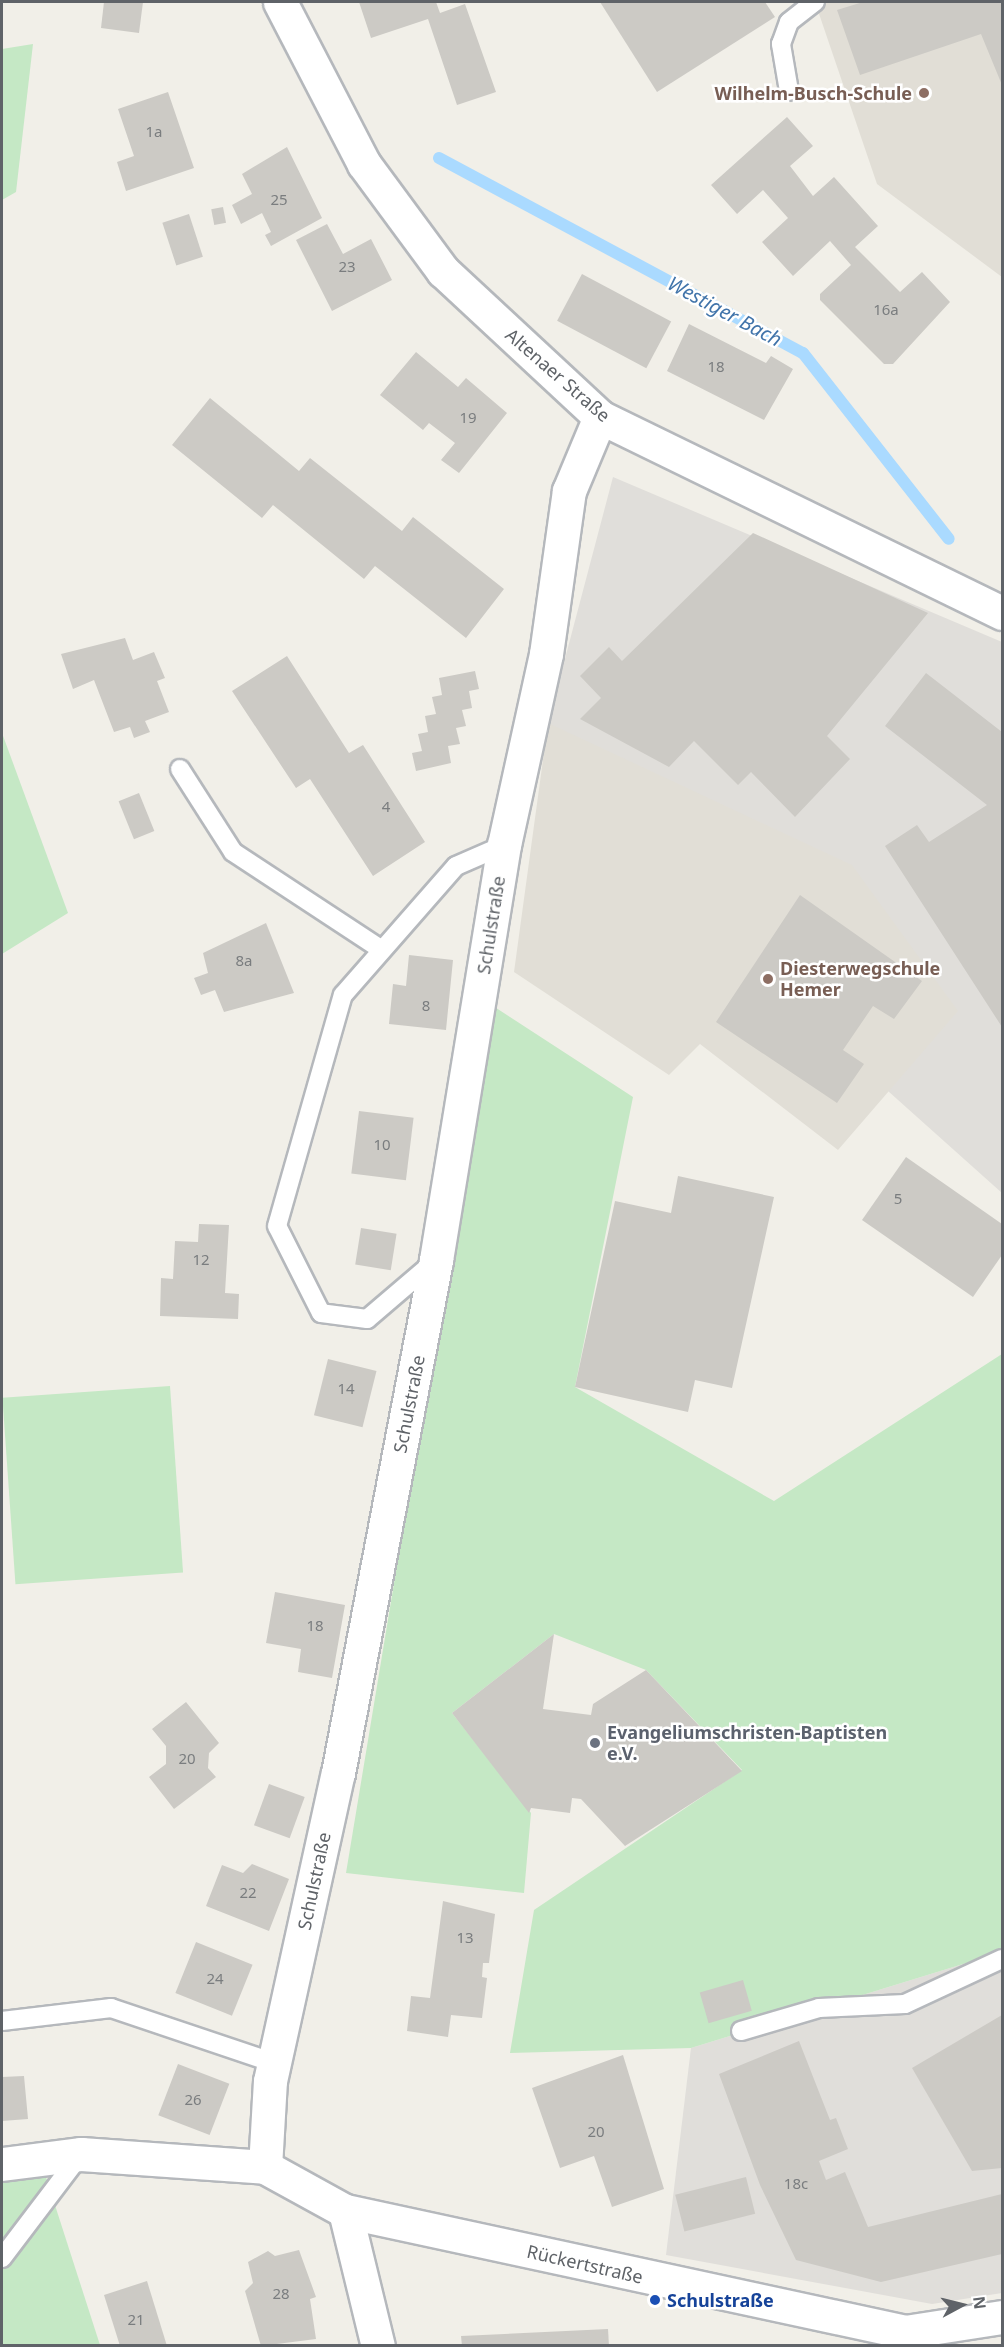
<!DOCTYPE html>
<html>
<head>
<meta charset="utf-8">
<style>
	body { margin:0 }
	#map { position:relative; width:1004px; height:2347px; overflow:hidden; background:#f1efe8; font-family:"Noto Sans",sans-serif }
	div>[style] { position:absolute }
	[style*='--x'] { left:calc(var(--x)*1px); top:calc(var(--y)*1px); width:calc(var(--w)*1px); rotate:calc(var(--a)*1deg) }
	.industrial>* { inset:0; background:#e0deda }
	.education>* { inset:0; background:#e1ded6 }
	.green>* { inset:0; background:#c5e8c5; transform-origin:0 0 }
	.stream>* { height:12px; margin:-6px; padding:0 6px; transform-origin:6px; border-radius:6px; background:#aadaff }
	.building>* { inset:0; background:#cccac5; transform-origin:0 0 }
	.roads { filter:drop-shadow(2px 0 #b5b8bc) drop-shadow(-2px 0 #b5b8bc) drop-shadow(0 2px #b5b8bc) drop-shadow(0 -2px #b5b8bc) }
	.service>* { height:18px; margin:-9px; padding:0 9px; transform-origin:9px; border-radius:9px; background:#fff }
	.minor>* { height:33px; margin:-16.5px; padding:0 16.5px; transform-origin:16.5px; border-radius:16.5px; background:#fff }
	.secondary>* { height:33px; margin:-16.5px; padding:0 16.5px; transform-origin:16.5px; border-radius:16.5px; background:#fff }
	.dots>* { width:16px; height:16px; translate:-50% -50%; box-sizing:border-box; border:3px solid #fff; border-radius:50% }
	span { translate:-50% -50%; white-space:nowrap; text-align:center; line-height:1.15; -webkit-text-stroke:5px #fff; paint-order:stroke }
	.number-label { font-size:15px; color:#7a7d7f }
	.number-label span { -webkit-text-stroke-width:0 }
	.education-label { font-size:18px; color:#785e54; font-weight:700 }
	.right { translate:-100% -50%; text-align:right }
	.left { translate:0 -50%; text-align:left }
	.street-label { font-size:18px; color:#5f6368 }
	.worship-label { font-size:18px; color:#5b616d; font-weight:700 }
	.transit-label { font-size:18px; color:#164399; font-weight:700 }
	.water-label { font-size:20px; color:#4174aa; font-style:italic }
	.frame { position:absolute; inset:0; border:3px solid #5f6368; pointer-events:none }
	.north { position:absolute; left:932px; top:2275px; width:60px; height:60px; -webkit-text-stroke:4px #fff; paint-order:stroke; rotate:83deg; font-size:16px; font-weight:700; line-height:24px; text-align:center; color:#5f6368 }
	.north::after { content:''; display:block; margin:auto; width:21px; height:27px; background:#5f6368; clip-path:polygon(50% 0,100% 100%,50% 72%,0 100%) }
</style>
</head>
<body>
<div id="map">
	<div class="industrial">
		<i style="clip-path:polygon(613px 477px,1002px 642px,1002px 1193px,888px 1091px,957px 1011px,548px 723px)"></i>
		<i style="clip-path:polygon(1002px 1952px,1002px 2293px,932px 2304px,666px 2255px,691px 2048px)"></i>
	</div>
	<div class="education">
		<i style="clip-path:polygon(815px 2px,1002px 2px,1002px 277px,877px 184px)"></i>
		<i style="clip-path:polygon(548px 723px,852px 865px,958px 1011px,838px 1150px,700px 1044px,669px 1075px,514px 972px)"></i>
	</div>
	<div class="green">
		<i style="clip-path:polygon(33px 44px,16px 192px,2px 200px,2px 49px)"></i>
		<i style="clip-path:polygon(2px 733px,68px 913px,2px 954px)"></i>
		<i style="clip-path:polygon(490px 1004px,633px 1097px,575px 1387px,774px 1501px,1002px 1354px,1002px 1952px,691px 2048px,510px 2053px,534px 1910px,742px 1770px,646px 1670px,554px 1634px,452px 1713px,531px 1813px,524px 1893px,346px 1873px)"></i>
		<i style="left:170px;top:1386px;width:187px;height:168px;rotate:86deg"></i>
		<i style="clip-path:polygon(44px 2171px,100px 2345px,2px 2346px,2px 2174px)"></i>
	</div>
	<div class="stream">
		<i style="--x:439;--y:158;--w:413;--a:28.2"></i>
		<i style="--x:803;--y:353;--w:236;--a:51.9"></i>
	</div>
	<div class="building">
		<i style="clip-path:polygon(104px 2px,143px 2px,139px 33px,101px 28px)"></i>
		<i style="clip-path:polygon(359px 2px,436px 2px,440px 13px,465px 4px,496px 92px,457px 105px,428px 19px,371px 38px)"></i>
		<i style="clip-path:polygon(600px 2px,765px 2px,775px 17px,657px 92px)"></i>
		<i style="clip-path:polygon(863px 2px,1002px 2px,1002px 85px,981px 34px,860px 75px,837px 10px)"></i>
		<i style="clip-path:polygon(168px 92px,194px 168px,126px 191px,117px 162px,134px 156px,118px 109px)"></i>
		<i style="clip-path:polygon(787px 117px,813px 146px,790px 166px,813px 196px,834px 177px,878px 226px,855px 247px,900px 292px,922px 272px,950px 302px,893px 364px,884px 364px,820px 300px,820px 294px,851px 265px,830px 241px,793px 276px,762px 242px,788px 218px,763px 190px,737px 214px,711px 185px)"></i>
		<i style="clip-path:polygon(287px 147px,322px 218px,271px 246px,265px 235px,271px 232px,262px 213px,241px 224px,232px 205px,252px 194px,242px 174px)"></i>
		<i style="left:223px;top:207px;width:16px;height:12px;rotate:79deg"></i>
		<i style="left:189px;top:214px;width:45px;height:28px;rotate:72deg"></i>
		<i style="clip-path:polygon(327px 224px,343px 254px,371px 239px,392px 280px,332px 311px,296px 240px)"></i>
		<i style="left:582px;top:274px;width:101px;height:53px;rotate:28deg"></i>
		<i style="clip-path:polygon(689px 324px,766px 363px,771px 356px,793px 369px,764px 420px,667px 371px)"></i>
		<i style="clip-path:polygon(416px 352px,458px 387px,466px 378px,507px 413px,459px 473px,441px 460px,455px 443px,429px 423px,423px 430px,380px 395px)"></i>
		<i style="clip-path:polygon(210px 398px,299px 471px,310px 458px,402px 531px,413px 517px,504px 589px,466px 638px,375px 566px,364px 579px,273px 505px,262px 518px,172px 445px)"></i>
		<i style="clip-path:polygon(753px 533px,928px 613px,827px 736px,850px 759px,795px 817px,751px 772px,738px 785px,694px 741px,669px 767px,580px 719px,601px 698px,580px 676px,609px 647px,622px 661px)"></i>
		<i style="clip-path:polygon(125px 638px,133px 660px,154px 652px,165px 678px,157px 681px,169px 712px,145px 721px,150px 732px,134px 738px,130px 727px,114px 732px,94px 680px,73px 689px,61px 654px)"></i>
		<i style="clip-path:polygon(287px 656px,349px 753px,363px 745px,425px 842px,373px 876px,310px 779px,296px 788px,232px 691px)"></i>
		<i style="clip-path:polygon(475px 671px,479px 689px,469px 691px,472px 708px,462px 710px,466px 726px,456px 728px,460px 744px,448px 746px,451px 763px,416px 771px,412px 753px,422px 751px,418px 734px,428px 732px,425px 716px,436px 714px,432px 697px,442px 695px,439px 678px)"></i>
		<i style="clip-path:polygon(926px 673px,1002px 732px,1002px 1027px,885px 846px,917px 825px,929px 842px,987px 805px,885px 726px)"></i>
		<i style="left:139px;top:793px;width:41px;height:22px;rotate:68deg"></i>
		<i style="clip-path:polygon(800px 895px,922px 981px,894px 1019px,873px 1006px,843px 1050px,864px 1064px,837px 1103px,716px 1022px)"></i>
		<i style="clip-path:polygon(266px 923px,294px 993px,224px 1012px,215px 990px,201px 995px,194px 978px,208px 973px,203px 953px)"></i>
		<i style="clip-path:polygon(409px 955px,453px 960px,446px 1030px,389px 1024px,393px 984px,406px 986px)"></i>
		<i style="left:359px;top:1111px;width:55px;height:63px;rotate:7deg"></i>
		<i style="clip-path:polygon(906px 1157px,1002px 1224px,1002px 1255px,973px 1297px,862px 1220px)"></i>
		<i style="clip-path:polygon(678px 1176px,774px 1197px,732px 1388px,695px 1380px,688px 1412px,575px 1387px,615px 1201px,671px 1213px)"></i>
		<i style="clip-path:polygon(199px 1224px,229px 1225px,225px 1293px,239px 1294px,238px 1319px,160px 1316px,161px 1278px,173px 1279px,175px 1241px,198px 1242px)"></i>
		<i style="left:361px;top:1228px;width:36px;height:37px;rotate:9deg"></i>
		<i style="left:328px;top:1359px;width:50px;height:58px;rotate:14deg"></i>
		<i style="clip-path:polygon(275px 1592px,345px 1605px,332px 1678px,298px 1672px,301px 1649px,266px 1643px)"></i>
		<i style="clip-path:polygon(554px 1634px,543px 1709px,591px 1715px,593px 1704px,646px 1670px,742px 1771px,625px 1846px,581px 1799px,572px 1798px,570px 1813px,531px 1808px,529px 1813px,452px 1713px)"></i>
		<i style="clip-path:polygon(186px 1702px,219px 1743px,209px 1753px,208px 1768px,216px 1777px,174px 1809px,149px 1777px,166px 1764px,166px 1746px,152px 1729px)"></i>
		<i style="left:269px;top:1784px;width:38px;height:44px;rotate:20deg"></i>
		<i style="clip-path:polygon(252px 1864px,289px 1879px,269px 1931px,206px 1906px,222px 1865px,243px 1873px)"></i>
		<i style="clip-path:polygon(443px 1901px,495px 1914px,489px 1963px,483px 1963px,482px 1977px,487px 1978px,482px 2018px,451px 2015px,448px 2037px,407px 2031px,411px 1996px,430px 1998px)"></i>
		<i style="left:196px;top:1942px;width:61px;height:55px;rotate:22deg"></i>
		<i style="left:743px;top:1980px;width:32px;height:45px;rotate:74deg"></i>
		<i style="clip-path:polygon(1002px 2015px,1002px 2168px,972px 2171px,912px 2068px)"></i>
		<i style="clip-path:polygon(799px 2041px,830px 2120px,836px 2118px,848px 2149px,819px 2161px,826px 2180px,845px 2172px,868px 2227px,1002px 2194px,1002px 2254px,881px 2282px,796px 2260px,760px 2185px,719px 2074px)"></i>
		<i style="clip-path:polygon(623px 2055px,664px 2189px,612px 2207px,594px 2156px,560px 2168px,532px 2088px)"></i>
		<i style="left:178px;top:2064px;width:55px;height:55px;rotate:21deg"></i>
		<i style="clip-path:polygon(24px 2076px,28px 2119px,2px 2121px,2px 2077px)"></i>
		<i style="left:746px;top:2177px;width:38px;height:73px;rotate:76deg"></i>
		<i style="clip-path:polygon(299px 2250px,316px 2297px,310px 2299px,316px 2339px,261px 2346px,245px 2291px,253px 2283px,248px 2262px,268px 2251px,275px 2256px)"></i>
		<i style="clip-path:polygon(147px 2281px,167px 2346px,120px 2346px,104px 2295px)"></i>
		<i style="clip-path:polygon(608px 2329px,609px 2346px,462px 2346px,461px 2336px)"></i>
	</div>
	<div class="roads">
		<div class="service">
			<i style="--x:789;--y:91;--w:48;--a:-99.7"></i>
			<i style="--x:781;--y:44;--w:23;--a:-70"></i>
			<i style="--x:789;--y:22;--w:33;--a:-38"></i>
			<i style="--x:180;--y:769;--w:98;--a:57.4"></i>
			<i style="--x:233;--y:852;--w:178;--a:33.3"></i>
			<i style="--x:435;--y:1261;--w:89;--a:139.5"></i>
			<i style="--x:367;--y:1319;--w:46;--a:-172.6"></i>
			<i style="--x:321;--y:1313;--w:97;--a:-116.8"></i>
			<i style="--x:277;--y:1226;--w:240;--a:-74.1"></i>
			<i style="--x:343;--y:995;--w:171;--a:-48.8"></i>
			<i style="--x:456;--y:866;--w:52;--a:-23.6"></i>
			<i style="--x:2;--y:2021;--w:110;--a:-6.8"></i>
			<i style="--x:111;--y:2008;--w:172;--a:18.6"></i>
			<i style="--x:741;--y:2031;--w:81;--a:-16.4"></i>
			<i style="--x:819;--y:2008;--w:86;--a:-2.7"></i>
			<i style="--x:905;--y:2004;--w:107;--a:-24.9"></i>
			<i style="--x:2;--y:2258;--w:131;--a:-52.8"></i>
		</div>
		<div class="minor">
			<i style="--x:2;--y:2164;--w:80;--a:-7.2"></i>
			<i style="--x:81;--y:2154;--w:184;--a:4"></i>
			<i style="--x:265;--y:2167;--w:91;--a:28.8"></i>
			<i style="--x:345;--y:2211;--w:573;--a:12.19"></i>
			<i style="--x:905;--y:2332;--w:98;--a:-8.8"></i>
			<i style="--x:265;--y:2167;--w:86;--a:-86.7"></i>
			<i style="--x:270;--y:2081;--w:315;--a:-77.6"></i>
			<i style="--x:338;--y:1773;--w:522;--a:-79.18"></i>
			<i style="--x:436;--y:1260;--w:421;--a:-80.7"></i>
			<i style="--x:504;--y:845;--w:196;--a:-77.6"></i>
			<i style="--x:546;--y:654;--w:165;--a:-82"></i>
			<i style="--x:569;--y:491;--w:80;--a:-67.3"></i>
			<i style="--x:345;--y:2211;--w:139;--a:76.3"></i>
		</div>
		<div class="secondary">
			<i style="--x:280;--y:2;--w:182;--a:62.6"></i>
			<i style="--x:364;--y:164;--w:133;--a:53.6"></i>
			<i style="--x:443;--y:271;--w:214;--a:42.9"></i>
			<i style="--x:600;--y:417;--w:447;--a:26"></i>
		</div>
	</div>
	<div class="dots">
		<i style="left:924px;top:93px;background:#8d6e63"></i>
		<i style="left:768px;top:979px;background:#8d6e63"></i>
		<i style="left:595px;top:1743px;background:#6b7280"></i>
		<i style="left:655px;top:2300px;background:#1a4fb4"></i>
	</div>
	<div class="number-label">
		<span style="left:154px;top:132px">1a</span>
		<span style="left:279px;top:200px">25</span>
		<span style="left:347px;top:267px">23</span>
		<span style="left:886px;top:310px">16a</span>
		<span style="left:716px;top:367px">18</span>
		<span style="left:468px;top:418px">19</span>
		<span style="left:386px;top:807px">4</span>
		<span style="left:244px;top:961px">8a</span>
		<span style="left:426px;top:1006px">8</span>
		<span style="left:382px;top:1145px">10</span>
		<span style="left:898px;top:1199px">5</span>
		<span style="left:201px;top:1260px">12</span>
		<span style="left:346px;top:1389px">14</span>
		<span style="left:315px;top:1626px">18</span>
		<span style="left:187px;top:1759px">20</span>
		<span style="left:248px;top:1893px">22</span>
		<span style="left:465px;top:1938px">13</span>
		<span style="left:215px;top:1979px">24</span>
		<span style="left:193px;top:2100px">26</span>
		<span style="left:596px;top:2132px">20</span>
		<span style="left:796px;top:2184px">18c</span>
		<span style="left:281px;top:2294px">28</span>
		<span style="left:136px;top:2320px">21</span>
	</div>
	<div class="education-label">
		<span class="right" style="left:912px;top:93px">Wilhelm-Busch-Schule</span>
		<span class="left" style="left:780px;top:979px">Diesterwegschule<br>Hemer</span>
	</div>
	<div class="street-label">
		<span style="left:558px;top:375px;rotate:41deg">Altenaer Straße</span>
		<span style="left:491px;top:925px;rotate:-81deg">Schulstraße</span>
		<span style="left:409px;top:1404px;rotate:-79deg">Schulstraße</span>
		<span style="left:314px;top:1881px;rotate:-78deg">Schulstraße</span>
		<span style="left:585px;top:2264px;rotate:13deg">Rückertstraße</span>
	</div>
	<div class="worship-label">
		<span class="left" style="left:607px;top:1743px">Evangeliumschristen-Baptisten<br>e.V.</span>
	</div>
	<div class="transit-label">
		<span class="left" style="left:667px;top:2300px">Schulstraße</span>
	</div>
	<div class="water-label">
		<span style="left:725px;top:311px;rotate:28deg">Westiger Bach</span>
	</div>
	<div class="frame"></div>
	<div class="north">N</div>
</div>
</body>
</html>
